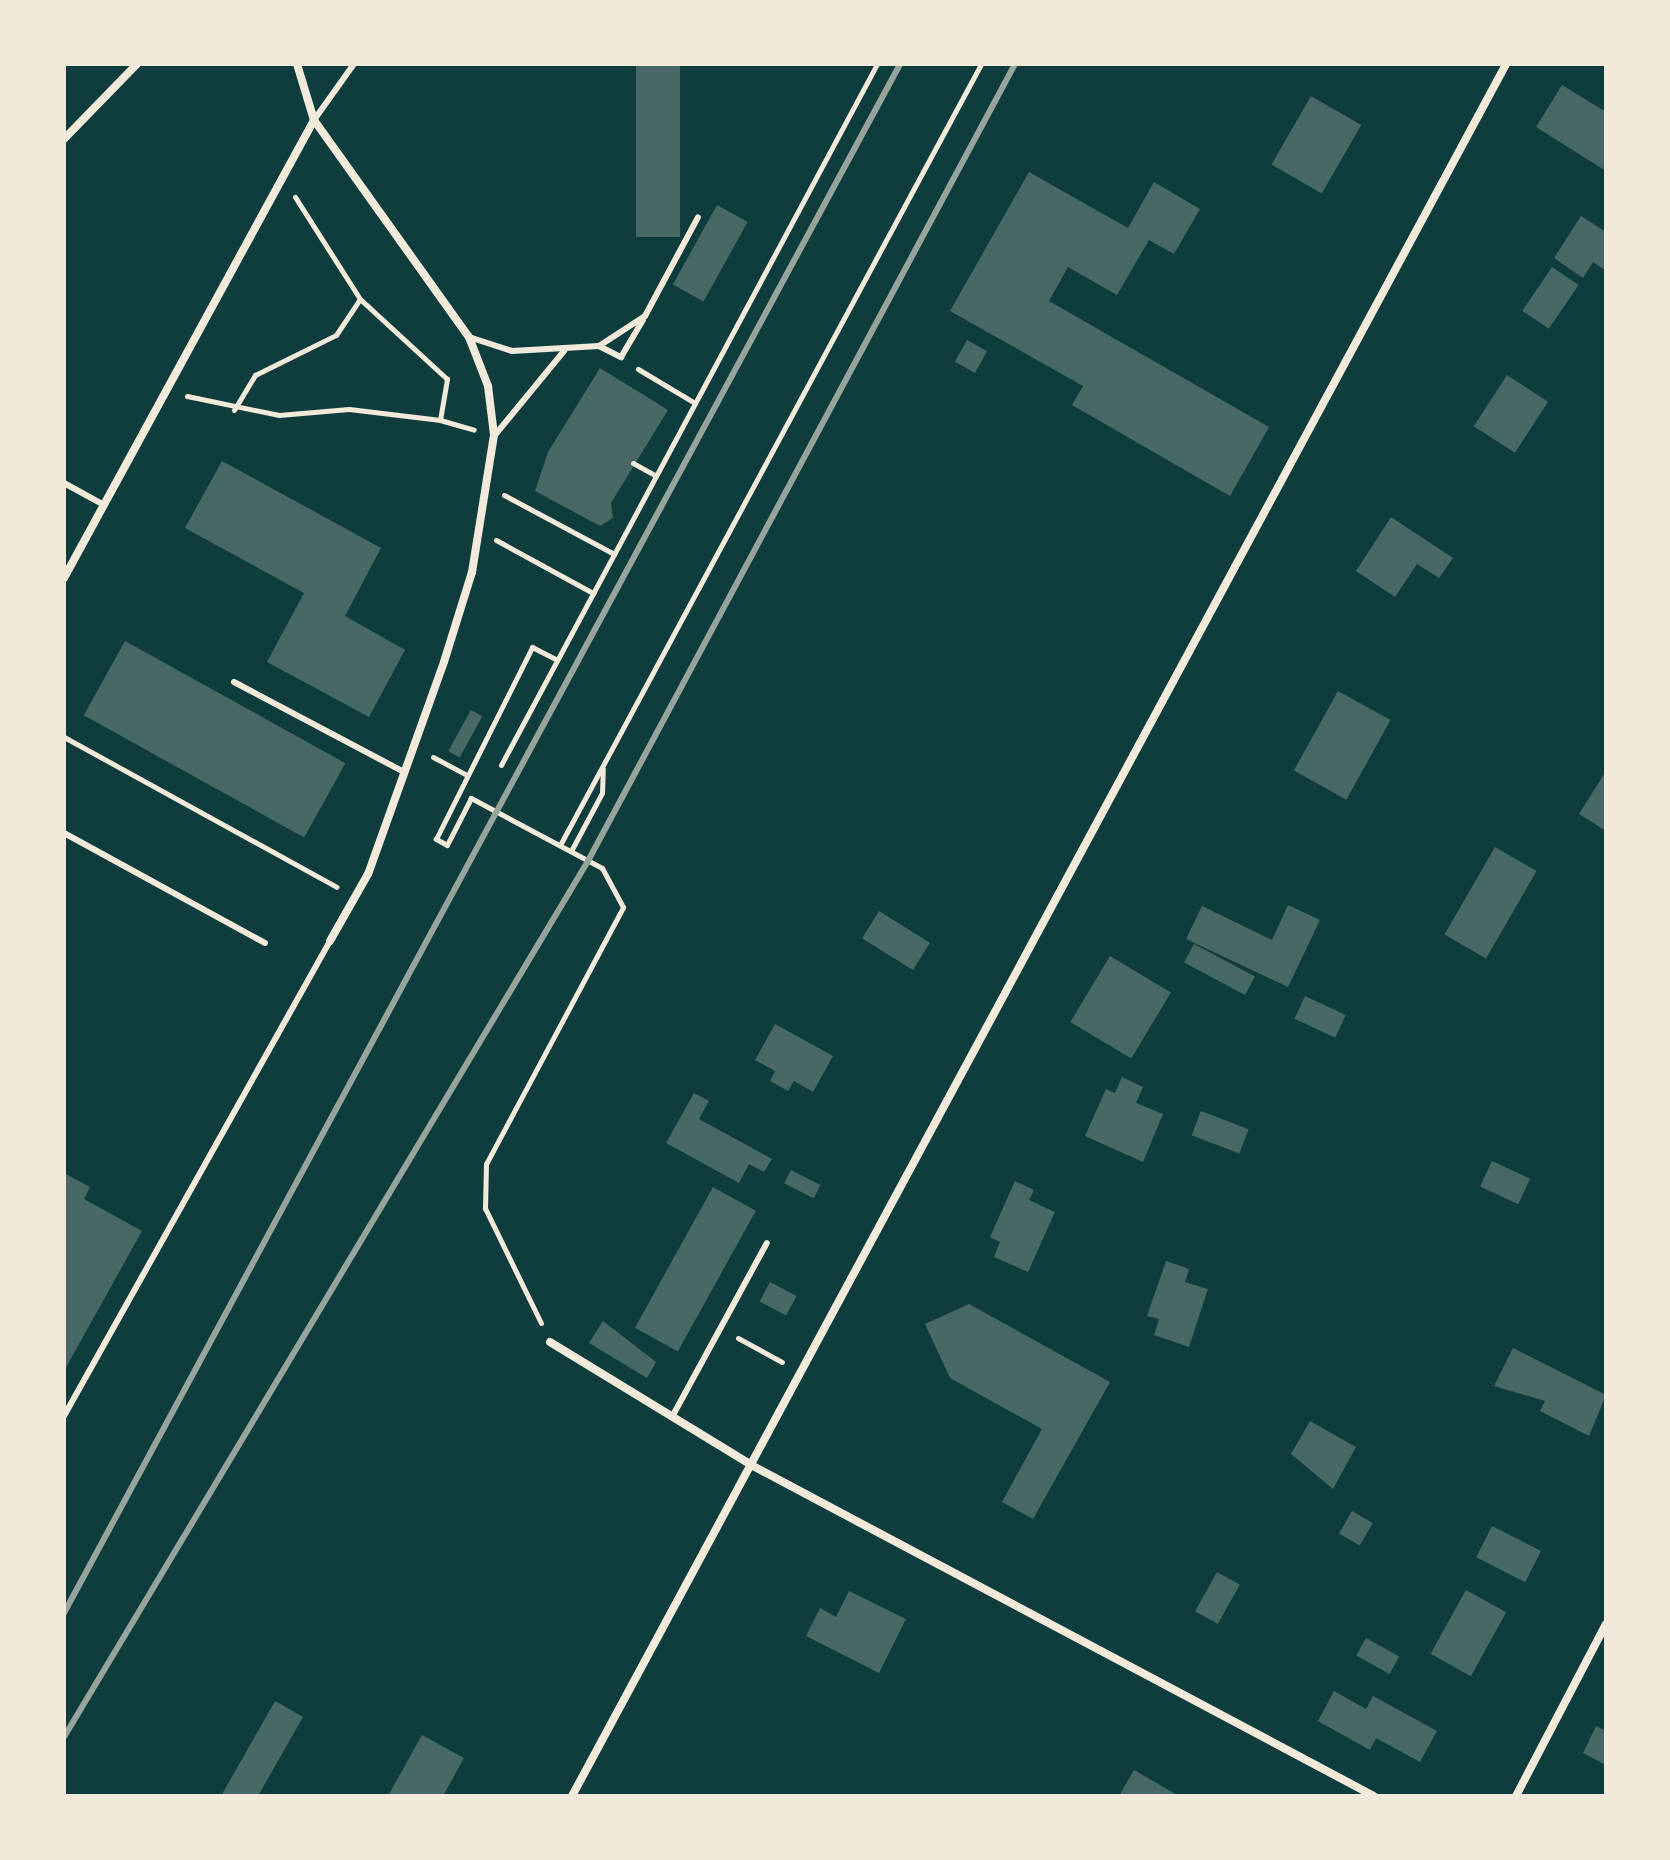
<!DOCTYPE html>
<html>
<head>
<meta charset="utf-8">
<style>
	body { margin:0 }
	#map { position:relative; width:1670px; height:1860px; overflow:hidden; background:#0f3d3e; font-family:Montserrat,sans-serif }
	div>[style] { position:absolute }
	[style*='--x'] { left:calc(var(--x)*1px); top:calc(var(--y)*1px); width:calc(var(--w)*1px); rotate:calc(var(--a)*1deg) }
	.building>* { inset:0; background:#486865; transform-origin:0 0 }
	.path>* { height:5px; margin:-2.5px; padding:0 2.5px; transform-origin:2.5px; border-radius:2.5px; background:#f1e9da }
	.service>* { height:6px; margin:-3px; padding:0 3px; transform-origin:3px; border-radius:3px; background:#f1e9da }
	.minor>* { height:8px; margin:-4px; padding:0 4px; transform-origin:4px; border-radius:4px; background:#f1e9da }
	.rail>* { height:6px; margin:-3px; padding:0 3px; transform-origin:3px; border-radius:3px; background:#97a49c }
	span { translate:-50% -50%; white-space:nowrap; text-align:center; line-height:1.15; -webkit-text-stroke:8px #f1e9da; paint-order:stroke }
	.frame { position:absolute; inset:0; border:66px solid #f1e9da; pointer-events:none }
</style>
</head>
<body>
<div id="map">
	<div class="building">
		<i style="left:636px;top:64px;width:44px;height:173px"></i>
		<i style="clip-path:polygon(1562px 85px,1606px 112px,1606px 171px,1536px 127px)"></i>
		<i style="left:1311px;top:96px;width:58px;height:79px;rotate:30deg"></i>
		<i style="clip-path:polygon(1029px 172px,1128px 228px,1154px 182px,1200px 209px,1174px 254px,1149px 240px,1117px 295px,1068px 267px,1049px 301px,1269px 427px,1230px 496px,1072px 405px,1083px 386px,950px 311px)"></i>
		<i style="left:717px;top:205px;width:35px;height:91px;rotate:29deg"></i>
		<i style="clip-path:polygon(1581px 216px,1606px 232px,1606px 271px,1593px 262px,1583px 278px,1554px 258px)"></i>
		<i style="left:1552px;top:267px;width:32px;height:53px;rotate:34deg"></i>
		<i style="left:967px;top:340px;width:23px;height:25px;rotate:29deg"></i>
		<i style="clip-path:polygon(600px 368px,668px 410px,611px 503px,613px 518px,600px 526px,535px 491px,548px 452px)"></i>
		<i style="left:1507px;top:375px;width:49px;height:61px;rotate:33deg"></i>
		<i style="clip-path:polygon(222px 461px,381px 548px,345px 616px,405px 650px,369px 717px,267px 662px,304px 593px,185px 528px)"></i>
		<i style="clip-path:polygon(1391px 517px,1453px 558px,1439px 578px,1417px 564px,1395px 597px,1356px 571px)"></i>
		<i style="left:125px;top:641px;width:252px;height:85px;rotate:29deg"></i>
		<i style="left:1338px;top:691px;width:60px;height:91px;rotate:29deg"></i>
		<i style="left:471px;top:710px;width:13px;height:47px;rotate:29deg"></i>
		<i style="clip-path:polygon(1606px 771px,1606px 831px,1579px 814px)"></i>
		<i style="left:1495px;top:847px;width:48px;height:101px;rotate:30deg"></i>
		<i style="clip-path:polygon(1288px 905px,1320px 920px,1288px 987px,1186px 939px,1202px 906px,1272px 940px)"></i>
		<i style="left:879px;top:911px;width:60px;height:32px;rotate:32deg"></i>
		<i style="left:1194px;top:944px;width:69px;height:21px;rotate:28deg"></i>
		<i style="left:1110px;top:956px;width:71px;height:77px;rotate:31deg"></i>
		<i style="left:1305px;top:996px;width:45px;height:25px;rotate:25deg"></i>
		<i style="clip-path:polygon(775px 1024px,833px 1056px,813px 1092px,794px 1081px,788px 1091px,770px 1081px,775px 1071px,755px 1060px)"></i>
		<i style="clip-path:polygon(1122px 1077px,1143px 1087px,1136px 1103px,1163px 1114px,1143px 1162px,1085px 1136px,1106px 1089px,1115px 1093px)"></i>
		<i style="clip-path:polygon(694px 1093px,709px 1101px,699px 1119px,772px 1159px,764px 1172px,749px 1164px,739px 1183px,666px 1143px)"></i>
		<i style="left:1201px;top:1111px;width:51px;height:26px;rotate:21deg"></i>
		<i style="left:1492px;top:1161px;width:42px;height:28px;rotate:25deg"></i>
		<i style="left:791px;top:1170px;width:33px;height:15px;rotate:27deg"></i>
		<i style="clip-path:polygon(64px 1173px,90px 1187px,84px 1199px,142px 1231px,64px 1371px)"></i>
		<i style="clip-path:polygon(1015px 1181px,1034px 1190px,1029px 1200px,1055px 1212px,1028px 1272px,994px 1257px,1000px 1242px,990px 1237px)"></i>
		<i style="left:713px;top:1187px;width:49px;height:161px;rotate:29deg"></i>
		<i style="clip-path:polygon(1166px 1261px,1189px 1269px,1185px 1282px,1208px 1289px,1189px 1347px,1154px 1335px,1159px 1319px,1147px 1316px)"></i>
		<i style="left:770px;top:1282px;width:30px;height:22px;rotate:28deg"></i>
		<i style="clip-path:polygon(969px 1304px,1110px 1382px,1033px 1519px,1002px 1502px,1042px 1429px,950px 1378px,925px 1324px)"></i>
		<i style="clip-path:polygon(603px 1321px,656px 1362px,647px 1378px,589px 1343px)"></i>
		<i style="clip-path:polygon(1513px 1348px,1606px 1395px,1589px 1436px,1540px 1411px,1545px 1401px,1494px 1386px)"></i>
		<i style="clip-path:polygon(1310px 1421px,1356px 1447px,1333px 1489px,1291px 1454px)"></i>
		<i style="left:1352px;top:1511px;width:24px;height:26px;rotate:30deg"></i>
		<i style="left:1492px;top:1526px;width:55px;height:35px;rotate:27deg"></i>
		<i style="left:1217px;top:1572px;width:26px;height:45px;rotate:29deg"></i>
		<i style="left:1466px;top:1590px;width:46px;height:73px;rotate:29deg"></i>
		<i style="clip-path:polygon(849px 1591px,906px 1619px,879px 1673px,806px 1636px,820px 1608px,836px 1617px)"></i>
		<i style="left:1366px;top:1638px;width:38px;height:20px;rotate:29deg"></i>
		<i style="clip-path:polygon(1334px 1691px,1366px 1709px,1373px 1696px,1437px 1731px,1420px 1762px,1376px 1738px,1370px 1750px,1318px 1721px)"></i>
		<i style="clip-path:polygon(275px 1701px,303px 1717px,258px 1796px,221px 1796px)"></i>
		<i style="clip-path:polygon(1596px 1726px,1606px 1731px,1606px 1765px,1583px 1753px)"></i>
		<i style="clip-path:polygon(422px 1735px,464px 1758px,443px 1796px,388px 1796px)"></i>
		<i style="clip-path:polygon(1134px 1770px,1179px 1796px,1119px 1796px)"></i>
	</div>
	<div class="path">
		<i style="--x:638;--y:369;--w:66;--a:30.8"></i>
		<i style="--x:187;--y:396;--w:94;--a:11.7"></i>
		<i style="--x:279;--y:415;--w:70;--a:-4.9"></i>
		<i style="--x:349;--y:409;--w:92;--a:6.9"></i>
		<i style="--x:440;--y:420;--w:42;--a:-80.3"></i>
		<i style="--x:447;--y:379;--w:118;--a:-137.4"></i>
		<i style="--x:360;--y:299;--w:121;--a:-122.5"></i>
		<i style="--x:234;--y:410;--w:41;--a:-59"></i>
		<i style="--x:255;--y:375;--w:90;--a:-26.3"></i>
		<i style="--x:336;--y:335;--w:43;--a:-56.3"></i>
		<i style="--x:440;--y:420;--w:35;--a:16"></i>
		<i style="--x:633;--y:463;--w:26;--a:29"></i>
		<i style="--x:504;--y:495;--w:125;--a:28.2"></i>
		<i style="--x:496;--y:540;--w:111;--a:28.7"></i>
		<i style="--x:64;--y:737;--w:311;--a:28.8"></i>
		<i style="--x:433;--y:757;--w:38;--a:28"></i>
		<i style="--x:501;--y:765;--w:795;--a:-61.79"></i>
		<i style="--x:560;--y:845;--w:887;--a:-61.67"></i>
		<i style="--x:571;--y:851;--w:66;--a:-61.9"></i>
		<i style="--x:602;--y:793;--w:24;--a:-88"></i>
		<i style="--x:541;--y:1323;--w:128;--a:-116"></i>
		<i style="--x:485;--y:1208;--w:44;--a:-88.7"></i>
		<i style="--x:486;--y:1164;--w:291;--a:-61.9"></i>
		<i style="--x:623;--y:907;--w:44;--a:-118.3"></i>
		<i style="--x:602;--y:868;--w:149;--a:-151.9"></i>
		<i style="--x:471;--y:798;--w:53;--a:117.1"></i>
		<i style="--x:447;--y:845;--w:13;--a:-151"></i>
		<i style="--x:436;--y:839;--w:215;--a:-63.4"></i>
		<i style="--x:532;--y:647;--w:28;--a:27"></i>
		<i style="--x:738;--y:1338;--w:50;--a:28.6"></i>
	</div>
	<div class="service">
		<i style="--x:314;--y:120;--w:69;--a:-54.5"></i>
		<i style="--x:469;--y:337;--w:45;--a:18"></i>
		<i style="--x:512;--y:351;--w:87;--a:-3.3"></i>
		<i style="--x:599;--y:346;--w:55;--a:-33.1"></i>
		<i style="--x:645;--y:316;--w:112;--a:-61.8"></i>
		<i style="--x:599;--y:346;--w:25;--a:27"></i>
		<i style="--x:621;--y:357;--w:43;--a:-59.3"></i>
		<i style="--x:495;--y:435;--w:109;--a:-50.6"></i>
		<i style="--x:64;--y:483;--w:46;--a:28.8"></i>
		<i style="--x:234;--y:682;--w:190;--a:27.9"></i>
		<i style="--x:64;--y:833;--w:229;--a:28.7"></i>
		<i style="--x:64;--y:1416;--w:544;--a:-60.75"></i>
		<i style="--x:672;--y:1417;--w:198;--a:-61.4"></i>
	</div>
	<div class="minor">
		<i style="--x:314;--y:120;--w:267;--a:54.5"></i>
		<i style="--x:469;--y:337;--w:53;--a:68.8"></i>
		<i style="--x:488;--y:386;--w:49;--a:83"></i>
		<i style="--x:494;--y:435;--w:139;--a:99.1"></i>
		<i style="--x:472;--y:572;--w:94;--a:107.3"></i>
		<i style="--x:444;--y:662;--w:225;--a:109.7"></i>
		<i style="--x:368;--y:874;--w:77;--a:119.6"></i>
		<i style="--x:64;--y:139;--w:105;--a:-45.8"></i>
		<i style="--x:64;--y:578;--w:522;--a:-61.37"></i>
		<i style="--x:314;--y:120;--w:59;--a:-106.9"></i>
		<i style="--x:550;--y:1342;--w:238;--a:31.4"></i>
		<i style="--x:753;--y:1466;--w:703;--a:27.99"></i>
		<i style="--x:572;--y:1796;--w:1968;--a:-61.66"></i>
		<i style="--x:1516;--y:1796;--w:194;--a:-62.4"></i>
	</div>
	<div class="rail">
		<i style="--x:64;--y:1613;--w:1760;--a:-61.64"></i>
		<i style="--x:64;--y:1737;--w:1021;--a:-59.11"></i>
		<i style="--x:588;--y:861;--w:904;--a:-61.82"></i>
	</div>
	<div class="frame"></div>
</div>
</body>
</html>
